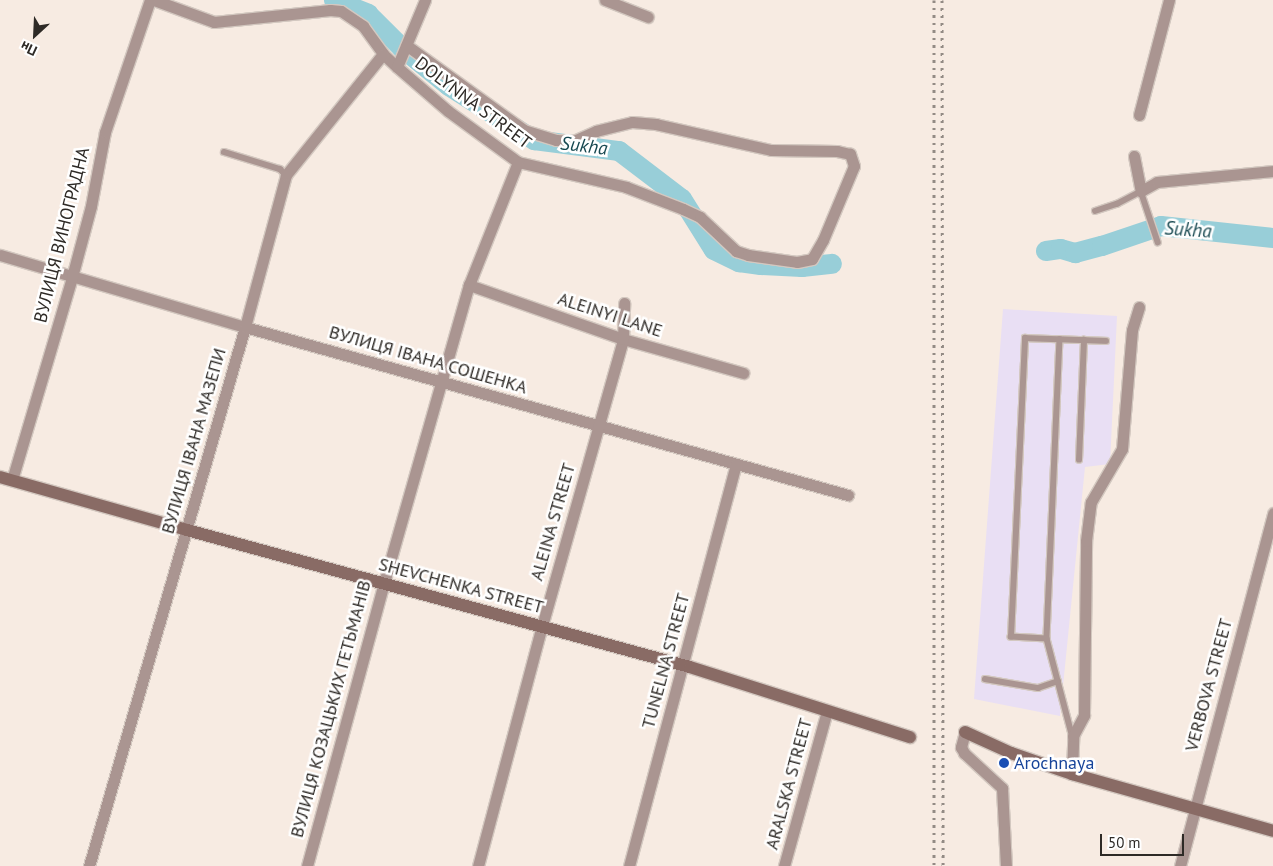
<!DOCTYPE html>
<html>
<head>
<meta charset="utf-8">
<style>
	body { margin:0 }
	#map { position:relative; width:1273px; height:866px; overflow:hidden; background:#f7ebe2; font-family:"PT Sans",sans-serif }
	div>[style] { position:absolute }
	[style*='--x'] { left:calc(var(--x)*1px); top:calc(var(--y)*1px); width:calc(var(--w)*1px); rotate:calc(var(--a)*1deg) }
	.industrial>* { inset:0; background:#e9dff4 }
	.river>* { height:20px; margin:-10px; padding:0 10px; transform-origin:10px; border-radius:10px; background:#98ced8 }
	.roads { filter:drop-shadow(1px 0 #d3c8c0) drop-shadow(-1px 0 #d3c8c0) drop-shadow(0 1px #d3c8c0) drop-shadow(0 -1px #d3c8c0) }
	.lane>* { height:5.5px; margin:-2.75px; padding:0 2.75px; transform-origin:2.75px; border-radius:2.75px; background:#aa9591 }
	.street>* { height:11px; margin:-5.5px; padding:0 5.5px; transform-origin:5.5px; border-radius:5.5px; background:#aa9591 }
	.secondary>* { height:12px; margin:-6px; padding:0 6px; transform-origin:6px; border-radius:6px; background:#896b65 }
	.rail>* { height:3px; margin-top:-1.5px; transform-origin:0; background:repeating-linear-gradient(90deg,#938b85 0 2.5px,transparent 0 7.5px) }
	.dots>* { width:14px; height:14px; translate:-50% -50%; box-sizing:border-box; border:2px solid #fff; border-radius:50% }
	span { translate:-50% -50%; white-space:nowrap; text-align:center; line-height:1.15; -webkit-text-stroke:5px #fff; paint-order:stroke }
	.street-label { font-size:18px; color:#2e2a26 }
	.transit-label { font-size:18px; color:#164399 }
	.left { translate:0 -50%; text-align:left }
	.water-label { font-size:19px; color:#174850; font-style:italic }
	.north { position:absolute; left:10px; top:10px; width:50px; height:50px; -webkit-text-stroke:4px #fff; paint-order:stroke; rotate:205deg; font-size:14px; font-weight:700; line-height:20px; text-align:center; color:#2e2a26 }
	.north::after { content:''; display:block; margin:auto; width:18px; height:22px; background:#2e2a26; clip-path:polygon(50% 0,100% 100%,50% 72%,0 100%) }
	.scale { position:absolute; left:1100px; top:834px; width:84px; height:22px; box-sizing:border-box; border:2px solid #2e2a26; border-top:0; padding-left:6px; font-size:15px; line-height:18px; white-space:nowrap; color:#2e2a26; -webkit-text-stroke:4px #fff; paint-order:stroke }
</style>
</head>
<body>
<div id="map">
	<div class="industrial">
		<i style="clip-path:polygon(1003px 309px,1117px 316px,1110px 464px,1085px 467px,1060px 716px,974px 699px)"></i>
	</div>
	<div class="river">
		<i style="--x:334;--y:0;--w:37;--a:22"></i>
		<i style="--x:368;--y:14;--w:48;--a:45"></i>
		<i style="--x:402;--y:48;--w:60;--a:39"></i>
		<i style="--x:449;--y:86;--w:101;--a:32.4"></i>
		<i style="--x:534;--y:140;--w:86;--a:7.4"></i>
		<i style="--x:619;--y:151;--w:79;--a:37.3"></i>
		<i style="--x:682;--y:199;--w:60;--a:57.9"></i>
		<i style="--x:714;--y:250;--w:28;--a:26"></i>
		<i style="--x:739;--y:262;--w:22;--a:8"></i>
		<i style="--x:761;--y:265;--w:41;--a:2.8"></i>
		<i style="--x:802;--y:267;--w:30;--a:-6"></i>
		<i style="--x:1046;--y:251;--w:15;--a:-8"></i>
		<i style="--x:1061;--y:249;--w:15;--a:16"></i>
		<i style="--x:1075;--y:253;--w:28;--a:-15"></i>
		<i style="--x:1102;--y:246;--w:62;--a:-18.7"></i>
		<i style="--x:1161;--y:226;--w:113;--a:6.1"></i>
	</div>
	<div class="roads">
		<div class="lane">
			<i style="--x:224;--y:152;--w:59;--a:16.9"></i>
			<i style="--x:280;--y:169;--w:8;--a:45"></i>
			<i style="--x:1095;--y:211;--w:23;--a:-18"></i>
			<i style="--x:1117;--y:204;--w:27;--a:-28"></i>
			<i style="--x:1141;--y:191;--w:54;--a:71.6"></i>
			<i style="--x:1060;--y:339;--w:300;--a:92.5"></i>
			<i style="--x:1047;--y:639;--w:98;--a:75.3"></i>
			<i style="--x:1079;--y:460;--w:120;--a:-87.6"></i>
			<i style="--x:1047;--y:639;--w:36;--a:-177"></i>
			<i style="--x:1011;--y:637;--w:299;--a:-87.3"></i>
			<i style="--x:1025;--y:338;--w:81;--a:2.1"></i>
			<i style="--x:985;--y:679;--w:54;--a:9.6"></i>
			<i style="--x:1038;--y:688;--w:21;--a:-19"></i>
		</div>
		<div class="street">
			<i style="--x:154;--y:0;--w:64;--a:20.1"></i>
			<i style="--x:214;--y:22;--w:117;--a:-5.9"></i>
			<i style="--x:330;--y:10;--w:11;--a:5"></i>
			<i style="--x:341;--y:11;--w:27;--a:34"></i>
			<i style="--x:363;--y:26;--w:34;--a:54"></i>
			<i style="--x:383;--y:54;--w:19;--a:43"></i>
			<i style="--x:397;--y:67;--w:67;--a:40.8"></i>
			<i style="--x:448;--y:111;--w:87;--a:36.1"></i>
			<i style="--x:518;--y:162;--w:111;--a:13"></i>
			<i style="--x:626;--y:187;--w:61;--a:21.1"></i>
			<i style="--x:683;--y:209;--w:19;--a:25"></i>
			<i style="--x:700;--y:217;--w:50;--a:43.4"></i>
			<i style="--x:736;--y:251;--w:13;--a:18"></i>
			<i style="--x:748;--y:255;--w:49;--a:8.1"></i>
			<i style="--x:797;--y:262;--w:15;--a:-11"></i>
			<i style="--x:812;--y:259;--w:22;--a:-60"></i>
			<i style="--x:823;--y:240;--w:80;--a:-67.3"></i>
			<i style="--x:854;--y:166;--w:13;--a:-108"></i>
			<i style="--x:850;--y:154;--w:13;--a:-167"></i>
			<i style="--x:837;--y:151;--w:66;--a:-179.1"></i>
			<i style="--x:771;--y:150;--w:118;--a:-167.3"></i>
			<i style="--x:656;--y:124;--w:24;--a:-175"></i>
			<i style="--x:632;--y:122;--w:37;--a:166"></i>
			<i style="--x:596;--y:131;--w:24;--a:156"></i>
			<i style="--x:574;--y:141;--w:18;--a:-177"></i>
			<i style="--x:556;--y:140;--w:34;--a:-163"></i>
			<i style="--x:524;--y:130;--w:145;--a:-144.2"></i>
			<i style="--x:605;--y:0;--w:46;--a:21.6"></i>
			<i style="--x:397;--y:67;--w:73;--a:-67.3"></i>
			<i style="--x:1139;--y:115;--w:119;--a:-75.4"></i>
			<i style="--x:1134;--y:156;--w:36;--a:79"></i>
			<i style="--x:1141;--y:191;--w:18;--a:-29"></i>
			<i style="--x:1157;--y:182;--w:117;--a:-5.4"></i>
			<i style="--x:0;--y:255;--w:255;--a:16.4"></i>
			<i style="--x:245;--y:327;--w:626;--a:15.57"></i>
			<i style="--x:469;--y:285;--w:163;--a:19.3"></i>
			<i style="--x:623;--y:339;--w:125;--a:15.8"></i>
			<i style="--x:12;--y:480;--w:212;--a:-73.5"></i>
			<i style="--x:72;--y:277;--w:73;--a:-75"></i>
			<i style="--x:91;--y:206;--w:75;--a:-79.3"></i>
			<i style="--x:105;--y:132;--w:139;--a:-71.2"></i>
			<i style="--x:965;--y:732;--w:16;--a:105"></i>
			<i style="--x:961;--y:747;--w:7;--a:63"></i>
			<i style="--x:964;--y:753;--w:52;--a:42.6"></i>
			<i style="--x:1002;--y:788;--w:78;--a:87.1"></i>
			<i style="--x:1072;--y:774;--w:38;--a:-88"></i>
			<i style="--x:1073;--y:736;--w:24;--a:-62"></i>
			<i style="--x:1084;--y:715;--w:174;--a:-89.3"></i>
			<i style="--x:1086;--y:541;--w:39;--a:-83"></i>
			<i style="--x:1091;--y:502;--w:61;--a:-59.7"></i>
			<i style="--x:1122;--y:449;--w:119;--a:-85.2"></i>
			<i style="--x:1132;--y:330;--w:24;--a:-73"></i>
			<i style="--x:89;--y:866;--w:561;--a:-73.86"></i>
			<i style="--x:245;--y:327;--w:157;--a:-74.9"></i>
			<i style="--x:286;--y:175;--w:155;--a:-51.3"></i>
			<i style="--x:307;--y:866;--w:293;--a:-74.8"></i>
			<i style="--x:384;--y:583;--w:310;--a:-74.1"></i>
			<i style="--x:469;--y:285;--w:132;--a:-68.3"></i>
			<i style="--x:478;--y:866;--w:248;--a:-75.1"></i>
			<i style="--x:542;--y:626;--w:298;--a:-74.2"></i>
			<i style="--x:623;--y:339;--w:36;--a:-88"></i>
			<i style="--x:629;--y:866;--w:416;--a:-75.1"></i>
			<i style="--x:784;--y:866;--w:161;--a:-74.5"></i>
			<i style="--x:1180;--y:866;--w:365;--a:-75.2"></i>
		</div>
		<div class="secondary">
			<i style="--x:0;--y:477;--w:194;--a:15.8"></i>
			<i style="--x:187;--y:530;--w:521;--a:15.24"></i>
			<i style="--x:690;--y:667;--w:231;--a:17.7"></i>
			<i style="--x:965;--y:732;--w:51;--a:24.5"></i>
			<i style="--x:1011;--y:753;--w:65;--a:19"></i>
			<i style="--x:1072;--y:774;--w:209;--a:15.8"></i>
		</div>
	</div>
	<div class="rail">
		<i style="--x:934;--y:0;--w:866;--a:90"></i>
		<i style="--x:942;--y:0;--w:866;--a:89.93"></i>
	</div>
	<div class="dots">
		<i style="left:1004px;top:763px;background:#1a4fb4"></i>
	</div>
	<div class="street-label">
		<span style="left:473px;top:103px;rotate:37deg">DOLYNNA STREET</span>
		<span style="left:62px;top:235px;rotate:-76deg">ВУЛИЦЯ ВИНОГРАДНА</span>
		<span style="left:610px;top:315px;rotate:18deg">ALEINYI LANE</span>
		<span style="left:428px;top:360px;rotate:16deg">ВУЛИЦЯ ІВАНА СОШЕНКА</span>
		<span style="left:194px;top:441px;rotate:-74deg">ВУЛИЦЯ ІВАНА МАЗЕПИ</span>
		<span style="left:553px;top:522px;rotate:-74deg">ALEINA STREET</span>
		<span style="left:461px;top:586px;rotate:15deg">SHEVCHENKA STREET</span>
		<span style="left:666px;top:661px;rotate:-75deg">TUNELNA STREET</span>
		<span style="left:1209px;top:685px;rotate:-75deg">VERBOVA STREET</span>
		<span style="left:331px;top:709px;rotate:-75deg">ВУЛИЦЯ КОЗАЦЬКИХ ГЕТЬМАНІВ</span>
		<span style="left:789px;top:784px;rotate:-75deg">ARALSKA STREET</span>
	</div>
	<div class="transit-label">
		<span class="left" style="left:1014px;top:763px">Arochnaya</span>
	</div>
	<div class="water-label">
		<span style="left:584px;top:146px;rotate:7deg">Sukha</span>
		<span style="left:1188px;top:230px;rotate:4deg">Sukha</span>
	</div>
	<div class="north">Пн</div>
	<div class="scale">50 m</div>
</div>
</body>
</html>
